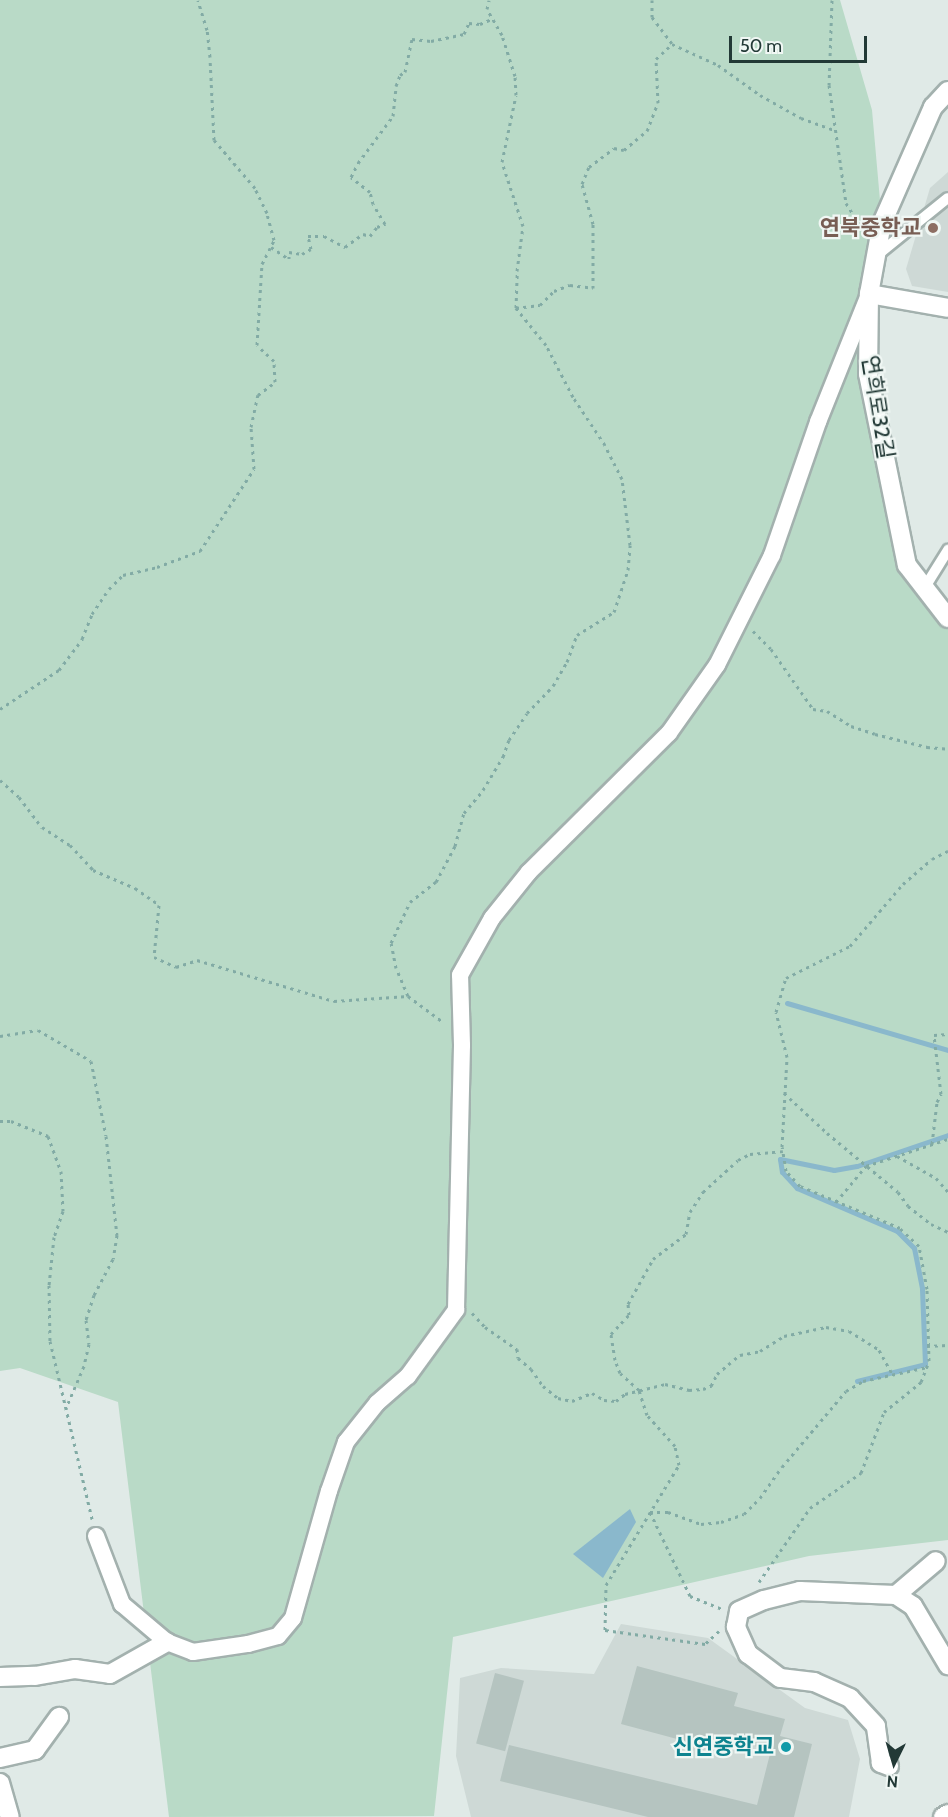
<!DOCTYPE html>
<html>
<head>
<meta charset="utf-8">
<style>
	body { margin:0 }
	#map { position:relative; width:948px; height:1817px; overflow:hidden; background:#e0eae7; font-family:Cabin,"Noto Sans KR",sans-serif }
	div>[style] { position:absolute }
	[style*='--x'] { left:calc(var(--x)*1px); top:calc(var(--y)*1px); width:calc(var(--w)*1px); rotate:calc(var(--a)*1deg) }
	.built>* { inset:0; background:#ced9d6 }
	.green>* { inset:0; background:#b9dac7 }
	.water>* { inset:0; background:#8ab8cc }
	.stream>* { height:5px; margin:-2.5px; padding:0 2.5px; transform-origin:2.5px; border-radius:2.5px; background:#8ab8cc }
	.building>* { inset:0; background:#b5c4c0; transform-origin:0 0 }
	.path>* { height:3px; margin-top:-1.5px; transform-origin:0; background:repeating-linear-gradient(90deg,#82aba5 0 3px,transparent 0 7.5px) }
	.roads { filter:drop-shadow(2px 0 #a3b1ae) drop-shadow(-2px 0 #a3b1ae) drop-shadow(0 2px #a3b1ae) drop-shadow(0 -2px #a3b1ae) }
	.service>* { height:10px; margin:-5px; padding:0 5px; transform-origin:5px; border-radius:5px; background:#fff }
	.pedestrian>* { height:16px; margin:-8px; padding:0 8px; transform-origin:8px; border-radius:8px; background:#fff }
	.minor>* { height:18px; margin:-9px; padding:0 9px; transform-origin:9px; border-radius:9px; background:#fff }
	.dots>* { width:16px; height:16px; translate:-50% -50%; box-sizing:border-box; border:3px solid #f0f7f4; border-radius:50% }
	span { translate:-50% -50%; white-space:nowrap; text-align:center; line-height:1.15; -webkit-text-stroke:4.5px #f0f7f4; paint-order:stroke }
	.education-label { font-size:22px; color:#785e54; font-weight:700 }
	.right { translate:-100% -50%; text-align:right }
	.street-label { font-size:22px; color:#223936 }
	.culture-label { font-size:22px; color:#0d838f; font-weight:700 }
	.north { position:absolute; left:864px; top:1733px; width:60px; height:60px; -webkit-text-stroke:4px #f0f7f4; paint-order:stroke; rotate:185deg; font-size:16px; font-weight:700; line-height:24px; text-align:center; color:#223936 }
	.north::after { content:''; display:block; margin:auto; width:21px; height:27px; background:#223936; clip-path:polygon(50% 0,100% 100%,50% 72%,0 100%) }
	.scale { position:absolute; left:729px; top:36px; width:138px; height:27px; box-sizing:border-box; border:3px solid #223936; border-top:0; padding-left:8px; font-size:18px; line-height:21px; white-space:nowrap; color:#223936; -webkit-text-stroke:4px #f0f7f4; paint-order:stroke }
</style>
</head>
<body>
<div id="map">
	<div class="built">
		<i style="clip-path:polygon(948px 172px,948px 292px,912px 286px,906px 269px,930px 188px)"></i>
		<i style="clip-path:polygon(621px 1624px,708px 1638px,805px 1708px,848px 1720px,860px 1759px,849px 1817px,471px 1817px,456px 1756px,460px 1678px,501px 1668px,594px 1674px)"></i>
	</div>
	<div class="green">
		<i style="clip-path:polygon(0 0,840px 0,872px 110px,882px 223px,868px 374px,907px 565px,948px 621px,948px 1540px,809px 1556px,453px 1637px,434px 1816px,169px 1817px,118px 1402px,20px 1368px,0 1371px)"></i>
	</div>
	<div class="water">
		<i style="clip-path:polygon(630px 1509px,636px 1522px,603px 1578px,573px 1554px)"></i>
	</div>
	<div class="stream">
		<i style="--x:787;--y:1003;--w:168;--a:16.3"></i>
		<i style="--x:857;--y:1381;--w:70;--a:-14"></i>
		<i style="--x:925;--y:1364;--w:76;--a:-92.3"></i>
		<i style="--x:922;--y:1288;--w:41;--a:-101.3"></i>
		<i style="--x:914;--y:1248;--w:24;--a:-135"></i>
		<i style="--x:897;--y:1231;--w:109;--a:-156.7"></i>
		<i style="--x:797;--y:1188;--w:22;--a:-133"></i>
		<i style="--x:782;--y:1172;--w:13;--a:-99"></i>
		<i style="--x:780;--y:1159;--w:55;--a:11.5"></i>
		<i style="--x:834;--y:1170;--w:23;--a:-10"></i>
		<i style="--x:857;--y:1166;--w:96;--a:-18.8"></i>
	</div>
	<div class="building">
		<i style="clip-path:polygon(637px 1666px,738px 1693px,734px 1706px,785px 1719px,780px 1736px,812px 1744px,794px 1817px,648px 1817px,500px 1781px,509px 1745px,757px 1805px,771px 1750px,725px 1739px,722px 1751px,621px 1724px)"></i>
		<i style="left:495px;top:1673px;width:30px;height:73px;rotate:15deg"></i>
	</div>
	<div class="path">
		<i style="--x:652;--y:0;--w:17;--a:90"></i>
		<i style="--x:652;--y:17;--w:34;--a:53"></i>
		<i style="--x:672;--y:44;--w:51;--a:24.5"></i>
		<i style="--x:718;--y:65;--w:52;--a:35.5"></i>
		<i style="--x:760;--y:95;--w:47;--a:29.3"></i>
		<i style="--x:801;--y:118;--w:37;--a:20"></i>
		<i style="--x:832;--y:0;--w:85;--a:92"></i>
		<i style="--x:829;--y:85;--w:119;--a:81.8"></i>
		<i style="--x:846;--y:203;--w:32;--a:58"></i>
		<i style="--x:271;--y:247;--w:22;--a:34"></i>
		<i style="--x:289;--y:259;--w:7;--a:-90"></i>
		<i style="--x:289;--y:252;--w:13;--a:9"></i>
		<i style="--x:302;--y:254;--w:10;--a:-29"></i>
		<i style="--x:311;--y:249;--w:13;--a:-103"></i>
		<i style="--x:308;--y:236;--w:16;--a:0"></i>
		<i style="--x:324;--y:236;--w:24;--a:28"></i>
		<i style="--x:345;--y:247;--w:22;--a:-36"></i>
		<i style="--x:363;--y:234;--w:7;--a:16"></i>
		<i style="--x:370;--y:236;--w:11;--a:-52"></i>
		<i style="--x:377;--y:227;--w:9;--a:-21"></i>
		<i style="--x:385;--y:224;--w:23;--a:-121"></i>
		<i style="--x:373;--y:204;--w:12;--a:-104"></i>
		<i style="--x:370;--y:192;--w:24;--a:-142"></i>
		<i style="--x:351;--y:177;--w:16;--a:-63"></i>
		<i style="--x:358;--y:163;--w:59;--a:-53.3"></i>
		<i style="--x:393;--y:116;--w:30;--a:-84"></i>
		<i style="--x:396;--y:86;--w:12;--a:-70"></i>
		<i style="--x:400;--y:75;--w:6;--a:-31"></i>
		<i style="--x:405;--y:72;--w:34;--a:-78"></i>
		<i style="--x:412;--y:39;--w:19;--a:6"></i>
		<i style="--x:431;--y:41;--w:34;--a:-12"></i>
		<i style="--x:464;--y:34;--w:12;--a:-66"></i>
		<i style="--x:469;--y:23;--w:11;--a:5"></i>
		<i style="--x:480;--y:24;--w:13;--a:-23"></i>
		<i style="--x:516;--y:308;--w:24;--a:-7"></i>
		<i style="--x:540;--y:305;--w:20;--a:-45"></i>
		<i style="--x:554;--y:291;--w:17;--a:-21"></i>
		<i style="--x:570;--y:285;--w:23;--a:7"></i>
		<i style="--x:593;--y:288;--w:64;--a:-90"></i>
		<i style="--x:593;--y:224;--w:41;--a:-105.4"></i>
		<i style="--x:582;--y:184;--w:18;--a:-68"></i>
		<i style="--x:589;--y:167;--w:31;--a:-37"></i>
		<i style="--x:614;--y:148;--w:10;--a:11"></i>
		<i style="--x:624;--y:150;--w:30;--a:-40"></i>
		<i style="--x:647;--y:131;--w:30;--a:-69"></i>
		<i style="--x:658;--y:103;--w:44;--a:-92.6"></i>
		<i style="--x:656;--y:59;--w:22;--a:-43"></i>
		<i style="--x:753;--y:631;--w:25;--a:45"></i>
		<i style="--x:771;--y:649;--w:73;--a:55"></i>
		<i style="--x:813;--y:709;--w:14;--a:8"></i>
		<i style="--x:827;--y:711;--w:28;--a:32"></i>
		<i style="--x:851;--y:726;--w:25;--a:18"></i>
		<i style="--x:875;--y:734;--w:54;--a:14"></i>
		<i style="--x:927;--y:747;--w:21;--a:5"></i>
		<i style="--x:0;--y:709;--w:71;--a:-33.5"></i>
		<i style="--x:59;--y:670;--w:39;--a:-53"></i>
		<i style="--x:82;--y:639;--w:27;--a:-68"></i>
		<i style="--x:92;--y:614;--w:30;--a:-56"></i>
		<i style="--x:109;--y:589;--w:20;--a:-45"></i>
		<i style="--x:123;--y:575;--w:35;--a:-13"></i>
		<i style="--x:157;--y:567;--w:46;--a:-20.4"></i>
		<i style="--x:200;--y:551;--w:98;--a:-56.6"></i>
		<i style="--x:254;--y:469;--w:42;--a:-94.1"></i>
		<i style="--x:251;--y:427;--w:33;--a:-78"></i>
		<i style="--x:258;--y:395;--w:21;--a:-37"></i>
		<i style="--x:275;--y:382;--w:21;--a:-93"></i>
		<i style="--x:274;--y:361;--w:23;--a:-137"></i>
		<i style="--x:257;--y:345;--w:81;--a:-86.5"></i>
		<i style="--x:262;--y:264;--w:27;--a:-63"></i>
		<i style="--x:274;--y:240;--w:28;--a:-105"></i>
		<i style="--x:267;--y:213;--w:28;--a:-116"></i>
		<i style="--x:255;--y:188;--w:63;--a:-130.5"></i>
		<i style="--x:214;--y:140;--w:83;--a:-92.8"></i>
		<i style="--x:210;--y:57;--w:27;--a:-96"></i>
		<i style="--x:207;--y:30;--w:31;--a:-107"></i>
		<i style="--x:0;--y:780;--w:25;--a:42"></i>
		<i style="--x:19;--y:797;--w:38;--a:53"></i>
		<i style="--x:42;--y:827;--w:33;--a:33"></i>
		<i style="--x:70;--y:845;--w:34;--a:47"></i>
		<i style="--x:93;--y:870;--w:46;--a:23.2"></i>
		<i style="--x:135;--y:888;--w:29;--a:35"></i>
		<i style="--x:159;--y:905;--w:52;--a:95.5"></i>
		<i style="--x:154;--y:957;--w:24;--a:24"></i>
		<i style="--x:176;--y:967;--w:22;--a:-18"></i>
		<i style="--x:197;--y:960;--w:143;--a:16.7"></i>
		<i style="--x:334;--y:1001;--w:74;--a:-3.9"></i>
		<i style="--x:408;--y:996;--w:44;--a:36.6"></i>
		<i style="--x:408;--y:996;--w:30;--a:-113"></i>
		<i style="--x:396;--y:968;--w:25;--a:-101"></i>
		<i style="--x:391;--y:943;--w:45;--a:-65.1"></i>
		<i style="--x:410;--y:902;--w:33;--a:-38"></i>
		<i style="--x:436;--y:882;--w:41;--a:-62.2"></i>
		<i style="--x:455;--y:846;--w:34;--a:-75"></i>
		<i style="--x:464;--y:813;--w:30;--a:-50"></i>
		<i style="--x:483;--y:790;--w:39;--a:-59"></i>
		<i style="--x:503;--y:757;--w:18;--a:-71"></i>
		<i style="--x:509;--y:740;--w:32;--a:-56"></i>
		<i style="--x:527;--y:713;--w:37;--a:-46"></i>
		<i style="--x:553;--y:686;--w:28;--a:-60"></i>
		<i style="--x:567;--y:662;--w:29;--a:-70"></i>
		<i style="--x:577;--y:635;--w:44;--a:-31.9"></i>
		<i style="--x:614;--y:612;--w:44;--a:-71.6"></i>
		<i style="--x:628;--y:570;--w:25;--a:-85"></i>
		<i style="--x:630;--y:545;--w:66;--a:-96.9"></i>
		<i style="--x:622;--y:479;--w:38;--a:-117"></i>
		<i style="--x:605;--y:445;--w:58;--a:-123.7"></i>
		<i style="--x:573;--y:397;--w:59;--a:-117.4"></i>
		<i style="--x:546;--y:345;--w:48;--a:-129"></i>
		<i style="--x:516;--y:308;--w:37;--a:-88"></i>
		<i style="--x:517;--y:271;--w:45;--a:-82.4"></i>
		<i style="--x:523;--y:226;--w:67;--a:-108.2"></i>
		<i style="--x:502;--y:162;--w:68;--a:-78.2"></i>
		<i style="--x:516;--y:95;--w:19;--a:-93"></i>
		<i style="--x:515;--y:76;--w:43;--a:-107.6"></i>
		<i style="--x:502;--y:35;--w:30;--a:-120"></i>
		<i style="--x:487;--y:9;--w:9;--a:-77"></i>
		<i style="--x:0;--y:1036;--w:38;--a:-9"></i>
		<i style="--x:38;--y:1030;--w:61;--a:30.3"></i>
		<i style="--x:91;--y:1061;--w:76;--a:78.7"></i>
		<i style="--x:106;--y:1136;--w:100;--a:83.7"></i>
		<i style="--x:117;--y:1235;--w:24;--a:99"></i>
		<i style="--x:113;--y:1259;--w:41;--a:117.8"></i>
		<i style="--x:94;--y:1295;--w:26;--a:108"></i>
		<i style="--x:86;--y:1320;--w:24;--a:83"></i>
		<i style="--x:89;--y:1344;--w:23;--a:103"></i>
		<i style="--x:84;--y:1366;--w:46;--a:113.2"></i>
		<i style="--x:784;--y:1093;--w:59;--a:42.9"></i>
		<i style="--x:827;--y:1133;--w:92;--a:39.7"></i>
		<i style="--x:898;--y:1192;--w:17;--a:54"></i>
		<i style="--x:908;--y:1206;--w:29;--a:38"></i>
		<i style="--x:931;--y:1224;--w:19;--a:25"></i>
		<i style="--x:0;--y:1121;--w:11;--a:0"></i>
		<i style="--x:11;--y:1121;--w:40;--a:22"></i>
		<i style="--x:48;--y:1136;--w:37;--a:70"></i>
		<i style="--x:61;--y:1171;--w:40;--a:87.1"></i>
		<i style="--x:63;--y:1211;--w:28;--a:109"></i>
		<i style="--x:54;--y:1237;--w:48;--a:95.9"></i>
		<i style="--x:49;--y:1285;--w:56;--a:89"></i>
		<i style="--x:50;--y:1341;--w:183;--a:76.7"></i>
		<i style="--x:932;--y:1144;--w:42;--a:-83.2"></i>
		<i style="--x:937;--y:1102;--w:9;--a:-63"></i>
		<i style="--x:941;--y:1094;--w:59;--a:-96.8"></i>
		<i style="--x:934;--y:1035;--w:14;--a:-4"></i>
		<i style="--x:897;--y:1156;--w:45;--a:29.4"></i>
		<i style="--x:936;--y:1178;--w:18;--a:49"></i>
		<i style="--x:836;--y:1202;--w:47;--a:-50.2"></i>
		<i style="--x:866;--y:1166;--w:86;--a:-18.2"></i>
		<i style="--x:472;--y:1313;--w:19;--a:47"></i>
		<i style="--x:485;--y:1327;--w:39;--a:35"></i>
		<i style="--x:517;--y:1349;--w:9;--a:84"></i>
		<i style="--x:518;--y:1358;--w:17;--a:40"></i>
		<i style="--x:531;--y:1369;--w:21;--a:55"></i>
		<i style="--x:543;--y:1386;--w:19;--a:39"></i>
		<i style="--x:558;--y:1398;--w:14;--a:12"></i>
		<i style="--x:572;--y:1401;--w:22;--a:-22"></i>
		<i style="--x:592;--y:1393;--w:14;--a:30"></i>
		<i style="--x:604;--y:1400;--w:12;--a:5"></i>
		<i style="--x:616;--y:1401;--w:11;--a:-38"></i>
		<i style="--x:625;--y:1394;--w:41;--a:-14"></i>
		<i style="--x:665;--y:1384;--w:25;--a:14"></i>
		<i style="--x:689;--y:1390;--w:14;--a:-4"></i>
		<i style="--x:703;--y:1389;--w:9;--a:-21"></i>
		<i style="--x:711;--y:1386;--w:13;--a:-63"></i>
		<i style="--x:717;--y:1374;--w:30;--a:-40"></i>
		<i style="--x:740;--y:1355;--w:20;--a:-11"></i>
		<i style="--x:760;--y:1351;--w:28;--a:-32"></i>
		<i style="--x:784;--y:1336;--w:43;--a:-12.1"></i>
		<i style="--x:826;--y:1327;--w:23;--a:10"></i>
		<i style="--x:849;--y:1331;--w:36;--a:32"></i>
		<i style="--x:879;--y:1350;--w:29;--a:61"></i>
		<i style="--x:927;--y:1346;--w:21;--a:-3"></i>
		<i style="--x:650;--y:1512;--w:18;--a:0"></i>
		<i style="--x:668;--y:1512;--w:35;--a:20"></i>
		<i style="--x:701;--y:1524;--w:20;--a:-6"></i>
		<i style="--x:721;--y:1522;--w:24;--a:-19"></i>
		<i style="--x:744;--y:1514;--w:23;--a:-45"></i>
		<i style="--x:760;--y:1498;--w:38;--a:-55"></i>
		<i style="--x:782;--y:1467;--w:99;--a:-49.9"></i>
		<i style="--x:846;--y:1391;--w:20;--a:-30"></i>
		<i style="--x:863;--y:1381;--w:66;--a:-12.3"></i>
		<i style="--x:650;--y:1512;--w:93;--a:64.5"></i>
		<i style="--x:690;--y:1596;--w:35;--a:22"></i>
		<i style="--x:759;--y:1582;--w:90;--a:-55.4"></i>
		<i style="--x:810;--y:1508;--w:62;--a:-34.5"></i>
		<i style="--x:861;--y:1473;--w:65;--a:-69.3"></i>
		<i style="--x:884;--y:1412;--w:48;--a:-39"></i>
		<i style="--x:921;--y:1382;--w:22;--a:-69"></i>
		<i style="--x:929;--y:1361;--w:72;--a:-91.6"></i>
		<i style="--x:927;--y:1289;--w:44;--a:-100.5"></i>
		<i style="--x:919;--y:1246;--w:26;--a:-137"></i>
		<i style="--x:900;--y:1228;--w:108;--a:-157.2"></i>
		<i style="--x:800;--y:1186;--w:21;--a:-133"></i>
		<i style="--x:786;--y:1171;--w:24;--a:-99"></i>
		<i style="--x:782;--y:1147;--w:90;--a:-86.8"></i>
		<i style="--x:787;--y:1057;--w:46;--a:-103.7"></i>
		<i style="--x:776;--y:1012;--w:35;--a:-74"></i>
		<i style="--x:786;--y:978;--w:72;--a:-26.6"></i>
		<i style="--x:850;--y:946;--w:82;--a:-49.5"></i>
		<i style="--x:903;--y:884;--w:38;--a:-41"></i>
		<i style="--x:932;--y:859;--w:18;--a:-27"></i>
		<i style="--x:719;--y:1631;--w:19;--a:137"></i>
		<i style="--x:705;--y:1644;--w:101;--a:-172"></i>
		<i style="--x:605;--y:1630;--w:45;--a:-88.7"></i>
		<i style="--x:606;--y:1585;--w:140;--a:-58.7"></i>
		<i style="--x:679;--y:1465;--w:19;--a:-102"></i>
		<i style="--x:675;--y:1446;--w:42;--a:-132.1"></i>
		<i style="--x:647;--y:1415;--w:26;--a:-108"></i>
		<i style="--x:639;--y:1390;--w:25;--a:-138"></i>
		<i style="--x:620;--y:1373;--w:14;--a:-111"></i>
		<i style="--x:615;--y:1360;--w:26;--a:-99"></i>
		<i style="--x:611;--y:1334;--w:26;--a:-47"></i>
		<i style="--x:629;--y:1315;--w:11;--a:-95"></i>
		<i style="--x:628;--y:1304;--w:51;--a:-60.9"></i>
		<i style="--x:653;--y:1259;--w:41;--a:-37.1"></i>
		<i style="--x:686;--y:1234;--w:22;--a:-80"></i>
		<i style="--x:690;--y:1212;--w:24;--a:-57"></i>
		<i style="--x:703;--y:1192;--w:47;--a:-42.4"></i>
		<i style="--x:738;--y:1160;--w:13;--a:-27"></i>
		<i style="--x:750;--y:1154;--w:33;--a:-5"></i>
	</div>
	<div class="roads">
		<div class="service">
			<i style="--x:876;--y:256;--w:92;--a:-38.9"></i>
			<i style="--x:925;--y:587;--w:44;--a:-58.1"></i>
		</div>
		<div class="pedestrian">
			<i style="--x:96;--y:1536;--w:73;--a:69.1"></i>
			<i style="--x:122;--y:1604;--w:59;--a:40.2"></i>
			<i style="--x:167;--y:1642;--w:28;--a:21"></i>
			<i style="--x:193;--y:1652;--w:56;--a:-8.3"></i>
			<i style="--x:248;--y:1644;--w:31;--a:-15"></i>
			<i style="--x:278;--y:1636;--w:23;--a:-50"></i>
			<i style="--x:293;--y:1618;--w:132;--a:-74.2"></i>
			<i style="--x:329;--y:1491;--w:52;--a:-70.9"></i>
			<i style="--x:346;--y:1442;--w:50;--a:-51.5"></i>
			<i style="--x:377;--y:1403;--w:41;--a:-41.1"></i>
			<i style="--x:408;--y:1376;--w:82;--a:-54"></i>
			<i style="--x:456;--y:1310;--w:265;--a:-88.7"></i>
			<i style="--x:462;--y:1045;--w:70;--a:-91.6"></i>
			<i style="--x:460;--y:975;--w:65;--a:-60.7"></i>
			<i style="--x:492;--y:918;--w:59;--a:-51.2"></i>
			<i style="--x:529;--y:872;--w:197;--a:-44.8"></i>
			<i style="--x:669;--y:733;--w:83;--a:-54.8"></i>
			<i style="--x:717;--y:665;--w:123;--a:-63.4"></i>
			<i style="--x:772;--y:555;--w:141;--a:-70.9"></i>
			<i style="--x:818;--y:422;--w:135;--a:-68.2"></i>
		</div>
		<div class="minor">
			<i style="--x:948;--y:91;--w:22;--a:133"></i>
			<i style="--x:933;--y:107;--w:127;--a:113.7"></i>
			<i style="--x:882;--y:223;--w:72;--a:100.4"></i>
			<i style="--x:869;--y:294;--w:80;--a:90.7"></i>
			<i style="--x:868;--y:374;--w:195;--a:78.5"></i>
			<i style="--x:907;--y:565;--w:67;--a:52.3"></i>
			<i style="--x:869;--y:294;--w:80;--a:10"></i>
			<i style="--x:896;--y:1595;--w:20;--a:33"></i>
			<i style="--x:913;--y:1606;--w:69;--a:59.3"></i>
			<i style="--x:0;--y:1677;--w:35;--a:-2"></i>
			<i style="--x:35;--y:1676;--w:41;--a:-9.9"></i>
			<i style="--x:75;--y:1669;--w:35;--a:8"></i>
			<i style="--x:110;--y:1674;--w:65;--a:-29.3"></i>
			<i style="--x:0;--y:1758;--w:36;--a:-13"></i>
			<i style="--x:35;--y:1750;--w:41;--a:-54"></i>
			<i style="--x:889;--y:1766;--w:9;--a:-159"></i>
			<i style="--x:881;--y:1763;--w:37;--a:-98"></i>
			<i style="--x:876;--y:1726;--w:38;--a:-133"></i>
			<i style="--x:850;--y:1698;--w:39;--a:-156"></i>
			<i style="--x:814;--y:1682;--w:34;--a:-173"></i>
			<i style="--x:780;--y:1678;--w:40;--a:-143"></i>
			<i style="--x:748;--y:1654;--w:30;--a:-114"></i>
			<i style="--x:736;--y:1627;--w:16;--a:-79"></i>
			<i style="--x:739;--y:1611;--w:27;--a:-24"></i>
			<i style="--x:764;--y:1600;--w:37;--a:-14"></i>
			<i style="--x:800;--y:1591;--w:96;--a:2.4"></i>
			<i style="--x:896;--y:1595;--w:52;--a:-40.4"></i>
			<i style="--x:0;--y:1783;--w:35;--a:74"></i>
			<i style="--x:943;--y:1817;--w:6;--a:-31"></i>
		</div>
	</div>
	<div class="dots">
		<i style="left:933px;top:228px;background:#8d6e63"></i>
		<i style="left:786px;top:1747px;background:#0f9aa8"></i>
	</div>
	<div class="education-label">
		<span class="right" style="left:921px;top:228px">연북중학교</span>
	</div>
	<div class="street-label">
		<span style="left:878px;top:407px;rotate:81deg">연희로32길</span>
	</div>
	<div class="culture-label">
		<span class="right" style="left:774px;top:1747px">신연중학교</span>
	</div>
	<div class="north">N</div>
	<div class="scale">50 m</div>
</div>
</body>
</html>
